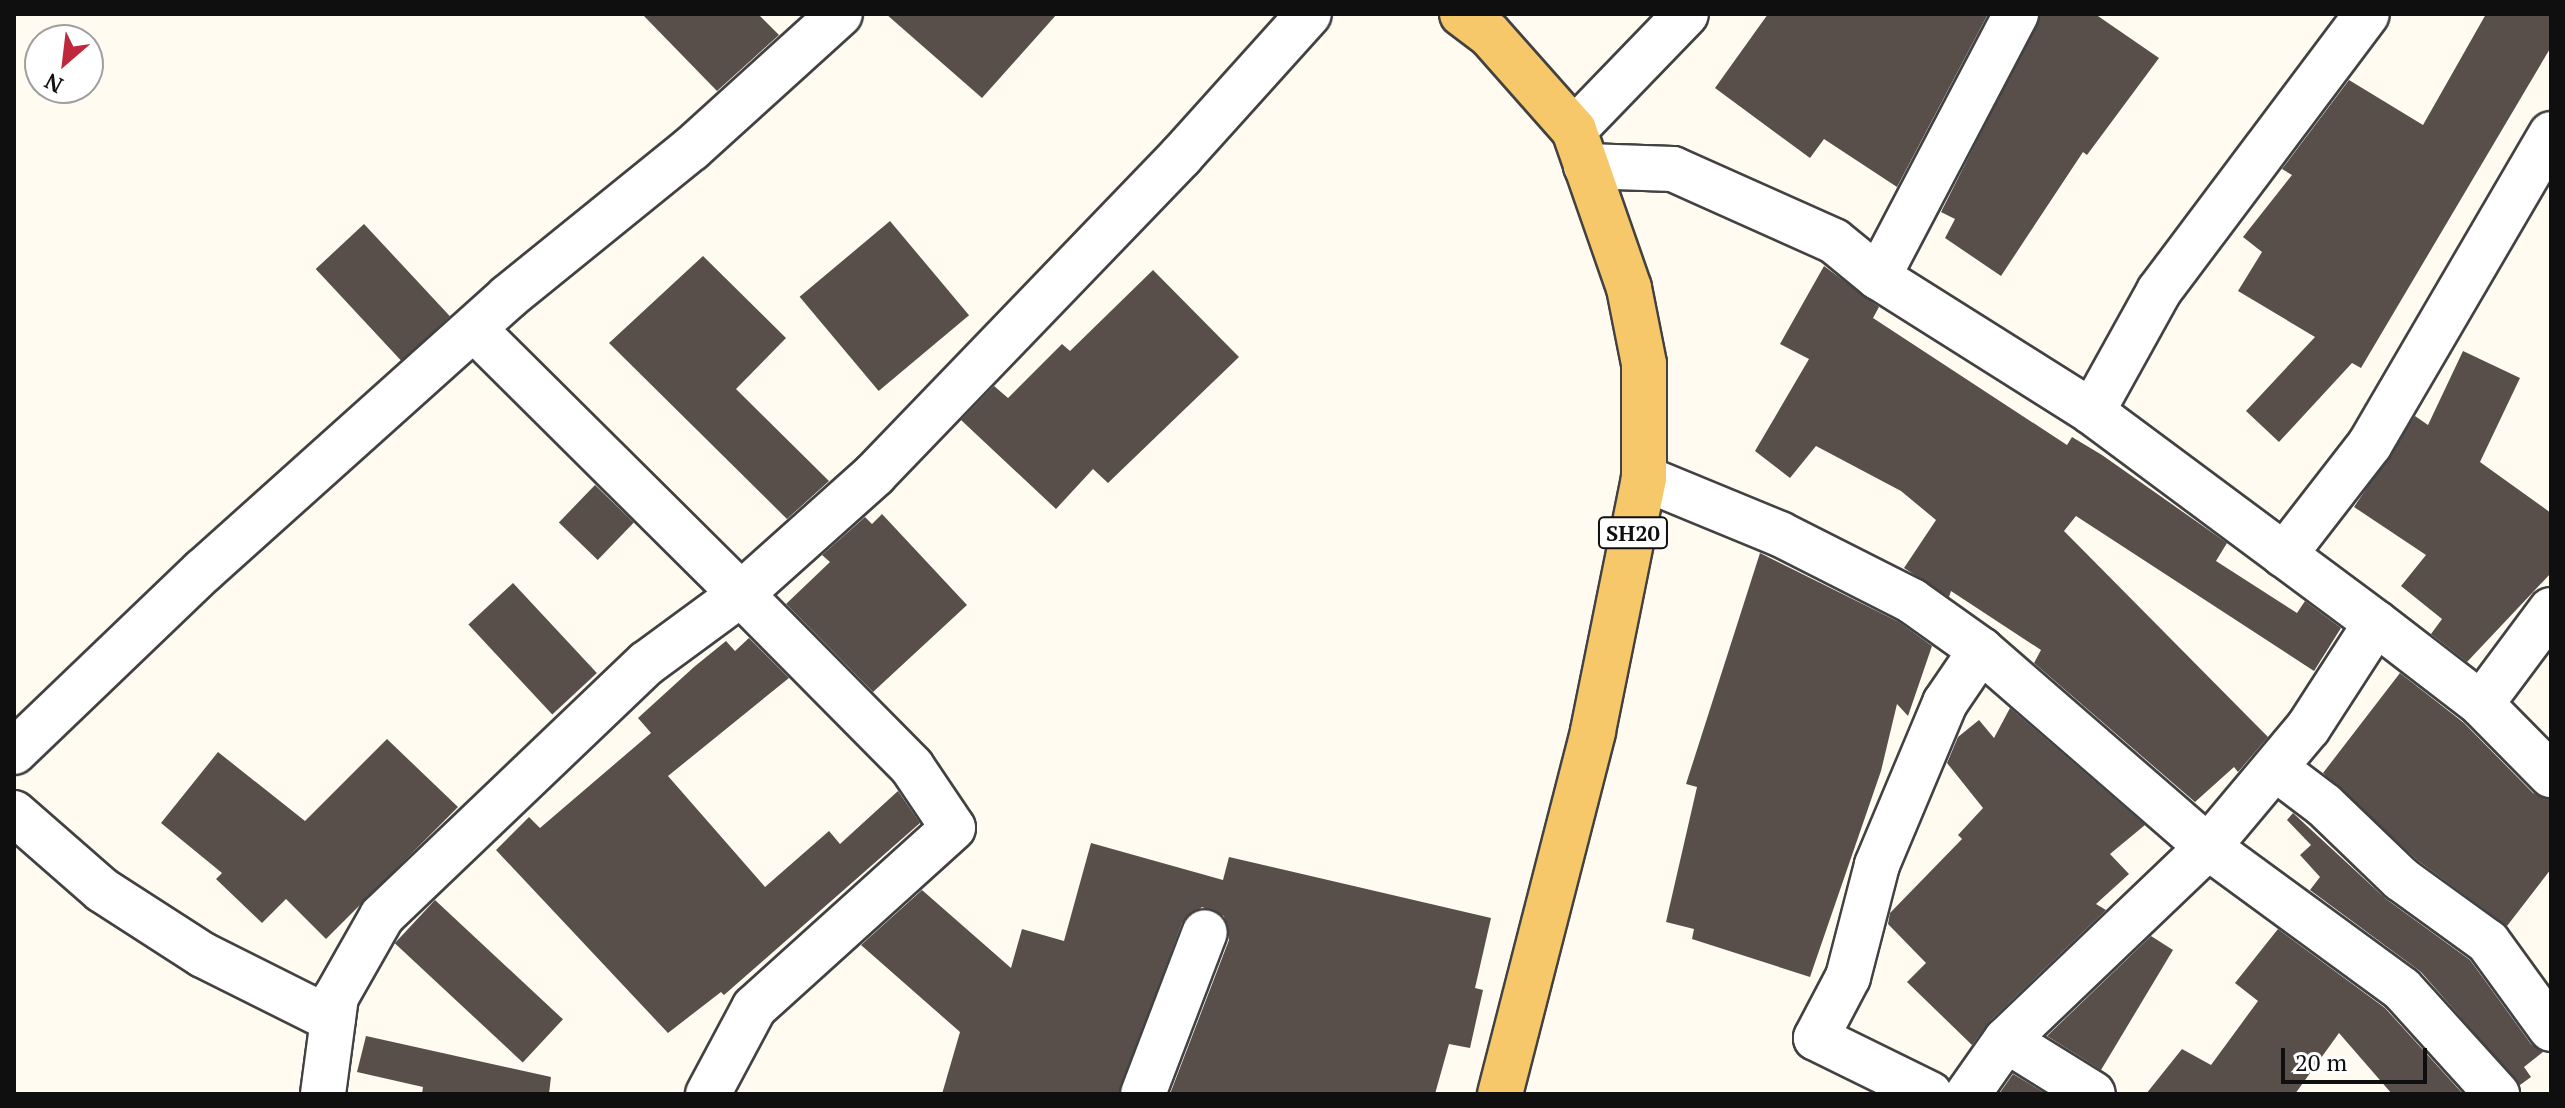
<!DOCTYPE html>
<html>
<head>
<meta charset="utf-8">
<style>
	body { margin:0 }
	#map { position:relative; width:2565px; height:1108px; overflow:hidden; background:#fffbf1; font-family:"PT Serif",serif }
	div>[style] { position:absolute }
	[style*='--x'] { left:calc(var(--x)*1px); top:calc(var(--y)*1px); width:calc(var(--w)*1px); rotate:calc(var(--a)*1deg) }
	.building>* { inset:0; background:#584f4b; transform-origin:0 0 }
	.roads { filter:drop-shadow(2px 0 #424242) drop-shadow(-2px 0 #424242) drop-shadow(0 2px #424242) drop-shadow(0 -2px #424242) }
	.minor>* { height:44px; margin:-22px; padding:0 22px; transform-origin:22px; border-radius:22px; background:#fff }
	.primary>* { height:44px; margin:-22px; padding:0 22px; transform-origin:22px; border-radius:22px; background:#f7c869 }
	span { translate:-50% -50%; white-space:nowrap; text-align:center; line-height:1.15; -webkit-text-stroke:8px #fff; paint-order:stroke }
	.shield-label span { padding:2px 6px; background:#fff; border:2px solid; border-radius:6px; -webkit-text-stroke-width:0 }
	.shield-label { font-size:22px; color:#0f0f0f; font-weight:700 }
	.frame { position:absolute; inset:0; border:16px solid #0f0f0f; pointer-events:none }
	.north { position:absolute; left:24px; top:24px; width:80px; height:80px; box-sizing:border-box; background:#fff; border:2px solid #9f9f9f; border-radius:50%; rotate:208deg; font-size:22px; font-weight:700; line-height:32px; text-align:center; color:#0f0f0f }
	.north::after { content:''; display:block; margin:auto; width:28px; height:36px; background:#bf273c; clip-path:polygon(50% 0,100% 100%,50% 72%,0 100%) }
	.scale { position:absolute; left:2281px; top:1048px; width:146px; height:36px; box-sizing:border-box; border:4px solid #0f0f0f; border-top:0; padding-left:10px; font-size:24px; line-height:28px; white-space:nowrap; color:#0f0f0f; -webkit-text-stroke:6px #fff; paint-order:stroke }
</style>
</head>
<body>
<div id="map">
	<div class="building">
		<i style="clip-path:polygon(642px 14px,758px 14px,779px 35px,717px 91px)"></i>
		<i style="clip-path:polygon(886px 14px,1057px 14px,982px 98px)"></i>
		<i style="clip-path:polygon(1768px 14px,1988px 14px,1897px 187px,1824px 139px,1810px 158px,1715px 88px)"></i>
		<i style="clip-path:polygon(2041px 14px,2095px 14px,2159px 58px,2087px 155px,2083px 152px,2001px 276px,1945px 238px,1955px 219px,1941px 212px)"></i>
		<i style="clip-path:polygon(2486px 14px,2551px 14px,2551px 47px,2361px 368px,2352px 363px,2279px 442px,2246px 411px,2315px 337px,2238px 291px,2262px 252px,2243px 237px,2292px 175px,2282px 169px,2349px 80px,2423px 125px)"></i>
		<i style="left:890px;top:221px;width:123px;height:118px;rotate:50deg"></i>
		<i style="left:364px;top:224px;width:126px;height:66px;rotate:47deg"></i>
		<i style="clip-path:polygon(703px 256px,786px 338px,736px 389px,829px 481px,787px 519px,609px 343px)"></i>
		<i style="clip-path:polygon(1824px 266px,1879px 307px,1873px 318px,2067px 445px,2072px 437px,2102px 455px,2227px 543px,2216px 561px,2297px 613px,2305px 601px,2341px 628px,2314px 671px,2076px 516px,2064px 531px,2268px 737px,2238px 772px,2234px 767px,2195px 802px,2034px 663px,2041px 650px,1951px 591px,1949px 597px,1904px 568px,1936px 520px,1901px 491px,1816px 446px,1790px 478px,1755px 451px,1809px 359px,1780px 344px)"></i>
		<i style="clip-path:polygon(1153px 270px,1239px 357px,1108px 483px,1093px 469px,1056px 509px,961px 420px,994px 386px,1008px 398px,1062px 344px,1070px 351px)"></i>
		<i style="clip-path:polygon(2463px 351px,2520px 378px,2480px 462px,2551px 513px,2551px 573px,2467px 662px,2431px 634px,2442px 619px,2401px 586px,2426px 555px,2354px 507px,2415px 416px,2428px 425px)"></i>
		<i style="left:595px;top:485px;width:54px;height:52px;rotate:44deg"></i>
		<i style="clip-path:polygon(882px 514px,967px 605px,873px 692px,786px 604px,830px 562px,822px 555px,865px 517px,872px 524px)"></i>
		<i style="clip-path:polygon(1760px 553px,1899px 622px,1932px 646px,1908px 716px,1897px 704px,1881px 771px,1810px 977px,1692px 939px,1694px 929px,1666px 922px,1697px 787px,1686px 784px)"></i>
		<i style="left:513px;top:583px;width:123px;height:61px;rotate:47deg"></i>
		<i style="clip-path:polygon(749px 638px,789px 678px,668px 776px,765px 887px,829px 831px,840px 844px,898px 791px,920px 823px,724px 995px,721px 992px,668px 1033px,496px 850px,529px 817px,540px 828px,651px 733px,638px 718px,694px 667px,726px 641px,735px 651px)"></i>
		<i style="clip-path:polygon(2400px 673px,2464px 723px,2533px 793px,2551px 799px,2551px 869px,2507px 926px,2417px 860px,2323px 773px)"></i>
		<i style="clip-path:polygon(2010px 708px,2145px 825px,2110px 854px,2129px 874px,2096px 904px,2106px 910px,1989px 1022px,1972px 1045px,1907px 982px,1926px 963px,1888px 924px,1890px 913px,1962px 839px,1958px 835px,1983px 808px,1947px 763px,1958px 737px,1979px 720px,1994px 738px)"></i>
		<i style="clip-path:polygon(387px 739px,458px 807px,326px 939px,286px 899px,262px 923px,216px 879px,222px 873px,161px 823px,218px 752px,305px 821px)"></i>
		<i style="clip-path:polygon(2293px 813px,2386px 899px,2470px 960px,2531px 1044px,2543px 1052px,2524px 1067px,2531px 1077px,2520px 1085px,2421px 972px,2310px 890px,2320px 877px,2300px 855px,2311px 845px,2287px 820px)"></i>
		<i style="clip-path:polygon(1091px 843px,1223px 880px,1229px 857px,1491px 918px,1475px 988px,1483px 990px,1470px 1048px,1449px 1044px,1435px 1094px,1170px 1094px,1229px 940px,1224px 916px,1202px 907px,1182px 923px,1119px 1094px,942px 1094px,960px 1032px,861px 945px,922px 890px,1011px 968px,1022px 929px,1064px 941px)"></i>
		<i style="left:435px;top:900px;width:175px;height:59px;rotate:43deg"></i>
		<i style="clip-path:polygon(2278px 929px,2385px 1008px,2463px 1094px,2392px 1094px,2339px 1033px,2295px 1094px,2146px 1094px,2182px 1049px,2211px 1065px,2258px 1001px,2235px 983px)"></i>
		<i style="clip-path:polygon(2151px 936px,2173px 950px,2101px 1070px,2047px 1036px)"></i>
		<i style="clip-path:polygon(366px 1036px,551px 1077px,549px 1094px,422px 1094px,423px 1087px,357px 1072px)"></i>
		<i style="clip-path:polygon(2013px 1074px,2043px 1092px,2042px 1094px,1999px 1094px)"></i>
	</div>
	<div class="roads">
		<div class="minor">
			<i style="--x:1574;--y:130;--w:161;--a:-46"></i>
			<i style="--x:1586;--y:166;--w:87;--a:2"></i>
			<i style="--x:1673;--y:169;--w:176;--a:24.1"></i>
			<i style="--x:1834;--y:241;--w:57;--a:39.3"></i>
			<i style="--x:1878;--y:277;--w:253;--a:32.2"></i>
			<i style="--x:2092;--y:412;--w:354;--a:36.6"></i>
			<i style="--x:1878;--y:277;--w:297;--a:-62.3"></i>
			<i style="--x:474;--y:329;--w:376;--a:44.8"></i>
			<i style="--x:741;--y:594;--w:180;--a:-41.8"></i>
			<i style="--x:875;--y:474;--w:441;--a:-46.1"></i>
			<i style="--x:1181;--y:156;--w:191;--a:-48"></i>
			<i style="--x:2092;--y:412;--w:138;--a:-61"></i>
			<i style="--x:2159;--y:291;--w:346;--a:-53.1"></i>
			<i style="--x:1644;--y:478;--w:147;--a:22.4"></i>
			<i style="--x:1780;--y:534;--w:148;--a:26.9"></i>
			<i style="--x:1912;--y:601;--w:85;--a:35.4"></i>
			<i style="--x:1981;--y:650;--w:64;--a:124.2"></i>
			<i style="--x:1945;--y:703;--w:176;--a:112.8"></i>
			<i style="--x:1877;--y:865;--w:116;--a:104.5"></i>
			<i style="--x:1848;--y:977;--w:69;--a:117.7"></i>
			<i style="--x:1816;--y:1038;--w:127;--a:26.2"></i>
			<i style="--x:2284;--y:555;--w:140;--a:-52.2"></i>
			<i style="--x:2370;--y:444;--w:359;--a:-59.7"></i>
			<i style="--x:2551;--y:610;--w:117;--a:126.7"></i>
			<i style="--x:2481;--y:704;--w:100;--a:45.4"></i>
			<i style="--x:1981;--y:650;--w:301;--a:41"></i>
			<i style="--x:2208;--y:847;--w:240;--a:36.2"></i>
			<i style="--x:2402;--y:989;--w:142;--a:47.9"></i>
			<i style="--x:14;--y:752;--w:262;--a:-43.8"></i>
			<i style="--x:203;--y:571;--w:410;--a:-41.9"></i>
			<i style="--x:508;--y:297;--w:235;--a:-39"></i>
			<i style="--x:691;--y:149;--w:201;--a:-42.2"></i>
			<i style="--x:2275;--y:768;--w:61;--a:37.1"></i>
			<i style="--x:2324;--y:805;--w:107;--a:43.9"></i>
			<i style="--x:2401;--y:879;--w:107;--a:35.9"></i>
			<i style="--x:2488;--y:942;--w:107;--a:54.1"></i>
			<i style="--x:14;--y:813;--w:117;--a:41.2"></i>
			<i style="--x:102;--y:890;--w:120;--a:32.8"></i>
			<i style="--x:203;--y:955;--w:145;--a:26.6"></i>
			<i style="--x:2006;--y:1040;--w:102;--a:31.8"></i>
			<i style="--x:323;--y:1094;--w:98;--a:-82.4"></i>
			<i style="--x:336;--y:997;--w:93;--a:-60.4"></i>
			<i style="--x:382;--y:916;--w:366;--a:-43.7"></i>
			<i style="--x:647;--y:663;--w:117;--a:-36.3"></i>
			<i style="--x:741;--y:594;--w:243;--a:45.3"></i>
			<i style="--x:912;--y:767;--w:73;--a:56.1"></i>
			<i style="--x:953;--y:828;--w:268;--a:137.9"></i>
			<i style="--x:754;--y:1008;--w:98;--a:118.1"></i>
			<i style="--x:1143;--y:1094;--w:173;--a:-69.1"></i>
			<i style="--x:1968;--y:1094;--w:66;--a:-54.9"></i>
			<i style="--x:2006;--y:1040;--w:279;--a:-43.7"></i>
			<i style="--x:2208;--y:847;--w:155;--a:-50"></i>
			<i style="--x:2308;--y:728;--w:125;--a:-57.1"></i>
			<i style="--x:2376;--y:623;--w:133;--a:37.6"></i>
		</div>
		<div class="primary">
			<i style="--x:1462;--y:14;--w:34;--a:37"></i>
			<i style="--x:1489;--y:34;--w:128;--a:48.5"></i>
			<i style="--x:1574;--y:130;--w:167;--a:70.8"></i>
			<i style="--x:1629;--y:288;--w:77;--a:78.8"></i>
			<i style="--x:1644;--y:364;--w:114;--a:90"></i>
			<i style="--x:1644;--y:478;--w:259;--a:101.4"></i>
			<i style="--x:1593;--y:732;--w:374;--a:104.4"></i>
		</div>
	</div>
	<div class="shield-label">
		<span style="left:1633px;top:533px">SH20</span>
	</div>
	<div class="frame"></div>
	<div class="north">N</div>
	<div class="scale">20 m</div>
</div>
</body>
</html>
